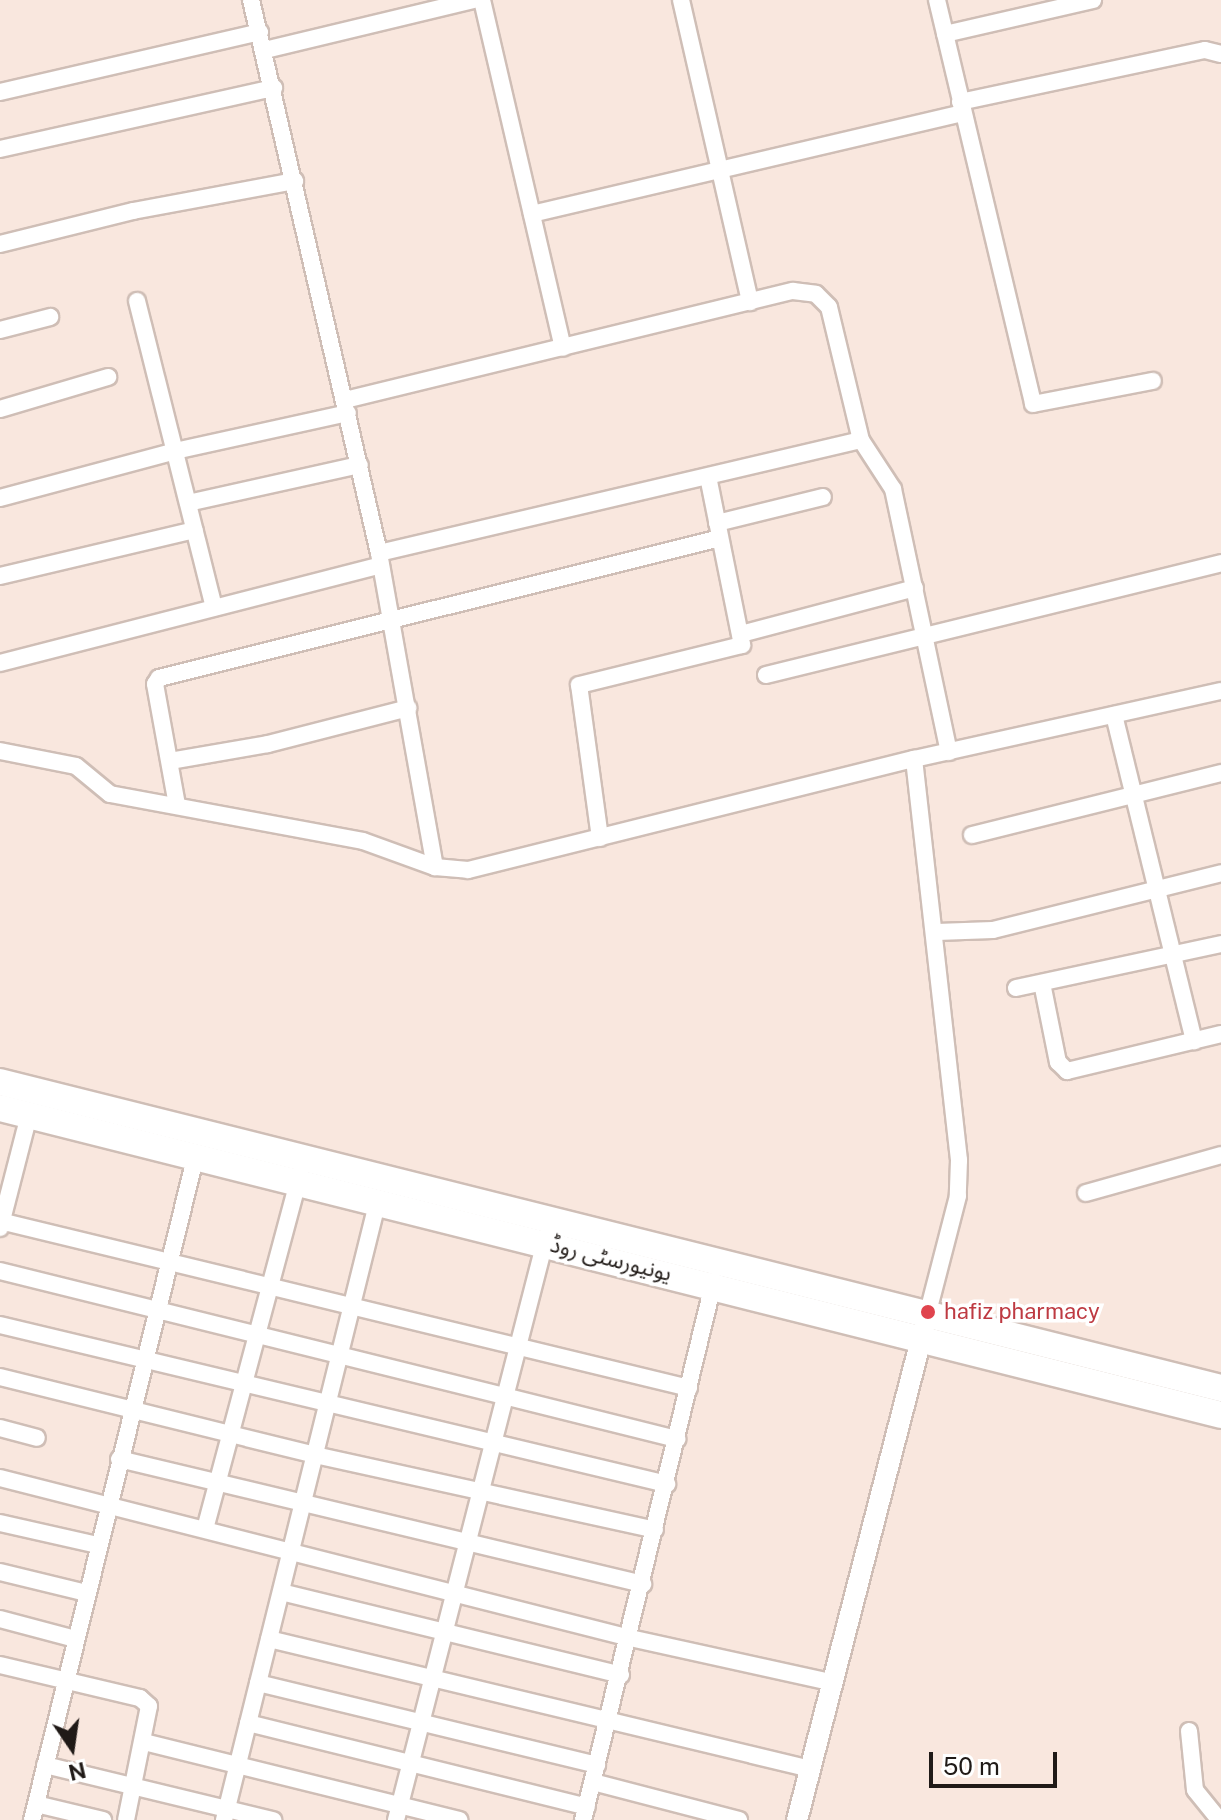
<!DOCTYPE html>
<html>
<head>
<meta charset="utf-8">
<style>
	body { margin:0 }
	#map { position:relative; width:1221px; height:1820px; overflow:hidden; background:#f9e7de; font-family:"Public Sans","Noto Sans Arabic",sans-serif }
	div>[style] { position:absolute }
	[style*='--x'] { left:calc(var(--x)*1px); top:calc(var(--y)*1px); width:calc(var(--w)*1px); rotate:calc(var(--a)*1deg) }
	.roads { filter:drop-shadow(2px 0 #cfbeb6) drop-shadow(-2px 0 #cfbeb6) drop-shadow(0 2px #cfbeb6) drop-shadow(0 -2px #cfbeb6) }
	.minor>* { height:16px; margin:-8px; padding:0 8px; transform-origin:8px; border-radius:8px; background:#fff }
	.tertiary>* { height:20px; margin:-10px; padding:0 10px; transform-origin:10px; border-radius:10px; background:#fff }
	.trunk>* { height:26px; margin:-13px; padding:0 13px; transform-origin:13px; border-radius:13px; background:#fff }
	.dots>* { width:22px; height:22px; translate:-50% -50%; box-sizing:border-box; border:4px solid #fff; border-radius:50% }
	span { translate:-50% -50%; white-space:nowrap; text-align:center; line-height:1.15; -webkit-text-stroke:7px #fff; paint-order:stroke }
	.street-label { font-size:22px; color:#201a17 }
	.health-label { font-size:22px; color:#be3a42 }
	.left { translate:0 -50%; text-align:left }
	.north { position:absolute; left:32px; top:1708px; width:80px; height:80px; -webkit-text-stroke:6px #fff; paint-order:stroke; rotate:167deg; font-size:22px; font-weight:700; line-height:32px; text-align:center; color:#201a17 }
	.north::after { content:''; display:block; margin:auto; width:28px; height:36px; background:#201a17; clip-path:polygon(50% 0,100% 100%,50% 72%,0 100%) }
	.scale { position:absolute; left:929px; top:1752px; width:128px; height:36px; box-sizing:border-box; border:4px solid #201a17; border-top:0; padding-left:10px; font-size:24px; line-height:28px; white-space:nowrap; color:#201a17; -webkit-text-stroke:6px #fff; paint-order:stroke }
</style>
</head>
<body>
<div id="map">
	<div class="roads">
		<div class="minor">
			<i style="--x:251;--y:0;--w:568;--a:76.97"></i>
			<i style="--x:379;--y:553;--w:319;--a:79.9"></i>
			<i style="--x:482;--y:0;--w:357;--a:76.9"></i>
			<i style="--x:681;--y:0;--w:310;--a:77.1"></i>
			<i style="--x:937;--y:0;--w:415;--a:76.6"></i>
			<i style="--x:1033;--y:404;--w:122;--a:-10.9"></i>
			<i style="--x:945;--y:34;--w:152;--a:-12.9"></i>
			<i style="--x:265;--y:50;--w:214;--a:-13.5"></i>
			<i style="--x:0;--y:92;--w:267;--a:-13"></i>
			<i style="--x:960;--y:102;--w:250;--a:-12"></i>
			<i style="--x:1205;--y:50;--w:16;--a:14"></i>
			<i style="--x:0;--y:149;--w:281;--a:-12.6"></i>
			<i style="--x:532;--y:214;--w:442;--a:-13.2"></i>
			<i style="--x:0;--y:244;--w:137;--a:-13.9"></i>
			<i style="--x:133;--y:211;--w:165;--a:-10.5"></i>
			<i style="--x:137;--y:301;--w:316;--a:75.9"></i>
			<i style="--x:0;--y:330;--w:52;--a:-14.6"></i>
			<i style="--x:345;--y:400;--w:461;--a:-13.7"></i>
			<i style="--x:793;--y:291;--w:23;--a:7"></i>
			<i style="--x:816;--y:294;--w:18;--a:45"></i>
			<i style="--x:829;--y:307;--w:137;--a:76.5"></i>
			<i style="--x:861;--y:440;--w:59;--a:56.9"></i>
			<i style="--x:893;--y:489;--w:269;--a:78"></i>
			<i style="--x:0;--y:409;--w:113;--a:-16.5"></i>
			<i style="--x:0;--y:498;--w:181;--a:-15"></i>
			<i style="--x:175;--y:451;--w:177;--a:-12.4"></i>
			<i style="--x:188;--y:503;--w:176;--a:-12.5"></i>
			<i style="--x:717;--y:523;--w:109;--a:-13.8"></i>
			<i style="--x:379;--y:553;--w:495;--a:-13.2"></i>
			<i style="--x:0;--y:576;--w:200;--a:-13.3"></i>
			<i style="--x:741;--y:634;--w:180;--a:-14.8"></i>
			<i style="--x:0;--y:663;--w:393;--a:-14.4"></i>
			<i style="--x:766;--y:675;--w:469;--a:-13.8"></i>
			<i style="--x:1114;--y:715;--w:336;--a:76.2"></i>
			<i style="--x:0;--y:751;--w:77;--a:11.2"></i>
			<i style="--x:76;--y:766;--w:44;--a:39.5"></i>
			<i style="--x:110;--y:794;--w:257;--a:10.5"></i>
			<i style="--x:363;--y:841;--w:77;--a:19.9"></i>
			<i style="--x:435;--y:867;--w:33;--a:5"></i>
			<i style="--x:468;--y:870;--w:460;--a:-14"></i>
			<i style="--x:914;--y:759;--w:314;--a:-12.5"></i>
			<i style="--x:914;--y:759;--w:404;--a:83.6"></i>
			<i style="--x:959;--y:1160;--w:36;--a:92"></i>
			<i style="--x:958;--y:1196;--w:124;--a:104.5"></i>
			<i style="--x:170;--y:761;--w:99;--a:-9.8"></i>
			<i style="--x:268;--y:744;--w:145;--a:-14.4"></i>
			<i style="--x:177;--y:805;--w:123;--a:-100.3"></i>
			<i style="--x:155;--y:684;--w:7;--a:-56"></i>
			<i style="--x:159;--y:678;--w:578;--a:-14.01"></i>
			<i style="--x:972;--y:835;--w:257;--a:-14"></i>
			<i style="--x:600;--y:838;--w:154;--a:-97.8"></i>
			<i style="--x:579;--y:685;--w:168;--a:-13.8"></i>
			<i style="--x:742;--y:645;--w:171;--a:-101.4"></i>
			<i style="--x:937;--y:932;--w:56;--a:-2"></i>
			<i style="--x:993;--y:930;--w:235;--a:-14"></i>
			<i style="--x:1042;--y:983;--w:81;--a:78.6"></i>
			<i style="--x:1058;--y:1062;--w:13;--a:45"></i>
			<i style="--x:1067;--y:1071;--w:158;--a:-13.5"></i>
			<i style="--x:1016;--y:988;--w:210;--a:-12.1"></i>
			<i style="--x:1086;--y:1193;--w:140;--a:-15.7"></i>
			<i style="--x:0;--y:1221;--w:709;--a:13.62"></i>
			<i style="--x:0;--y:1228;--w:117;--a:-75.6"></i>
			<i style="--x:0;--y:1271;--w:698;--a:13.94"></i>
			<i style="--x:0;--y:1325;--w:686;--a:13.41"></i>
			<i style="--x:0;--y:1377;--w:325;--a:13.9"></i>
			<i style="--x:315;--y:1455;--w:348;--a:12.4"></i>
			<i style="--x:0;--y:1428;--w:38;--a:15"></i>
			<i style="--x:119;--y:1459;--w:539;--a:13.42"></i>
			<i style="--x:0;--y:1478;--w:650;--a:14.25"></i>
			<i style="--x:630;--y:1638;--w:209;--a:12.4"></i>
			<i style="--x:0;--y:1523;--w:100;--a:12.7"></i>
			<i style="--x:205;--y:1529;--w:367;--a:-75"></i>
			<i style="--x:0;--y:1572;--w:89;--a:13.7"></i>
			<i style="--x:281;--y:1592;--w:350;--a:13.7"></i>
			<i style="--x:0;--y:1619;--w:78;--a:14.9"></i>
			<i style="--x:269;--y:1639;--w:557;--a:13.49"></i>
			<i style="--x:0;--y:1665;--w:144;--a:13.3"></i>
			<i style="--x:140;--y:1698;--w:12;--a:42"></i>
			<i style="--x:149;--y:1706;--w:116;--a:101.4"></i>
			<i style="--x:258;--y:1683;--w:349;--a:13.6"></i>
			<i style="--x:248;--y:1723;--w:349;--a:13.9"></i>
			<i style="--x:1189;--y:1731;--w:59;--a:84.2"></i>
			<i style="--x:1195;--y:1790;--w:38;--a:51"></i>
			<i style="--x:144;--y:1742;--w:325;--a:13.9"></i>
			<i style="--x:45;--y:1765;--w:235;--a:13.6"></i>
			<i style="--x:593;--y:1782;--w:151;--a:14.6"></i>
			<i style="--x:36;--y:1804;--w:69;--a:13.4"></i>
			<i style="--x:32;--y:1820;--w:685;--a:-76.15"></i>
			<i style="--x:224;--y:1820;--w:639;--a:-76.05"></i>
			<i style="--x:396;--y:1820;--w:601;--a:-75.55"></i>
			<i style="--x:583;--y:1820;--w:555;--a:-76.34"></i>
		</div>
		<div class="tertiary">
			<i style="--x:797;--y:1820;--w:508;--a:-75.53"></i>
		</div>
		<div class="trunk">
			<i style="--x:0;--y:1082;--w:1259;--a:14.07"></i>
			<i style="--x:0;--y:1108;--w:1259;--a:14.11"></i>
		</div>
	</div>
	<div class="dots">
		<i style="left:928px;top:1312px;background:#e0444e"></i>
	</div>
	<div class="street-label">
		<span style="left:611px;top:1259px;rotate:14deg">یونیورسٹی روڈ</span>
	</div>
	<div class="health-label">
		<span class="left" style="left:944px;top:1312px">hafiz pharmacy</span>
	</div>
	<div class="north">N</div>
	<div class="scale">50 m</div>
</div>
</body>
</html>
